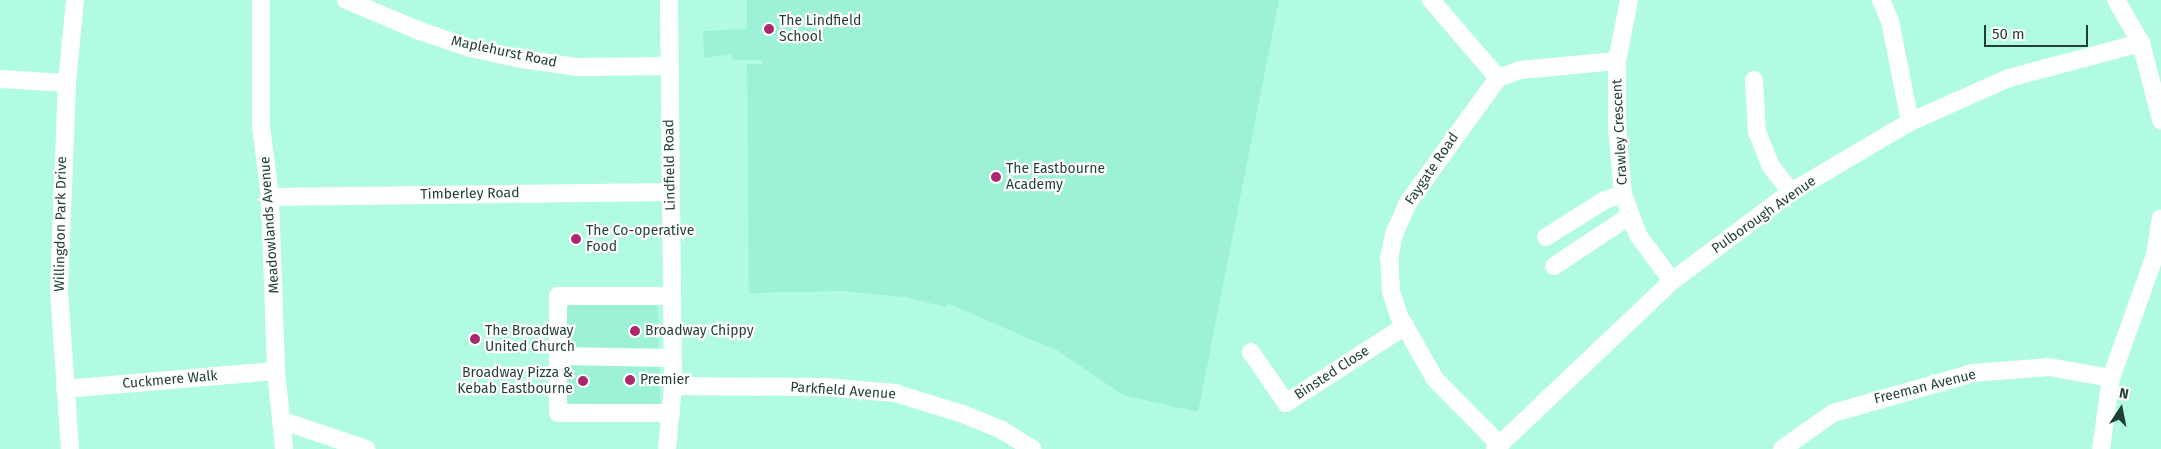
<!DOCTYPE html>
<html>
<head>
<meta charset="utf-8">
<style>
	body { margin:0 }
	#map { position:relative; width:2161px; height:449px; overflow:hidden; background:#b0fbe2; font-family:"Fira Sans",sans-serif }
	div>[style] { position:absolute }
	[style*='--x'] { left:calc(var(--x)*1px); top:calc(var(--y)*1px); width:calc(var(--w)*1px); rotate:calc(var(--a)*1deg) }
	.built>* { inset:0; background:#9df1d6; transform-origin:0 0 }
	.minor>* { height:18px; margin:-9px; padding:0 9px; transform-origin:9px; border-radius:9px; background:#fff }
	.dots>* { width:14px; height:14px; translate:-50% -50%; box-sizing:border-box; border:2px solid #fff; border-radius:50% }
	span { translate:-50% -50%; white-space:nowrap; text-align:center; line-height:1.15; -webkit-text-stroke:4.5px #fff; paint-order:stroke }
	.poi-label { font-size:14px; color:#1f3e34 }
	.left { translate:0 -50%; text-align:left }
	.right { translate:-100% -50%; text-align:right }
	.street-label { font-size:14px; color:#1f3e34 }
	.north { position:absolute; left:2096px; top:384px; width:50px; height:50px; -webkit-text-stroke:4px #fff; paint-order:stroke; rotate:11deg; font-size:14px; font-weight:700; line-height:20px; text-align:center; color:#1f3e34 }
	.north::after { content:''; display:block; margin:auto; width:18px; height:22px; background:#1f3e34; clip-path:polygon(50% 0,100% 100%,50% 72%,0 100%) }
	.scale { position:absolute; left:1984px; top:25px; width:104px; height:22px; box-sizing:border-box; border:2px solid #1f3e34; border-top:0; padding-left:6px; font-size:15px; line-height:18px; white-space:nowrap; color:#1f3e34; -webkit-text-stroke:4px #fff; paint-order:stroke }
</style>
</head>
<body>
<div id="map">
	<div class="built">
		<i style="clip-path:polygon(747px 0,1279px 0,1198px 412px,1123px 395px,1060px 352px,947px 303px,945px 307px,905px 297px,842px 291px,749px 293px,747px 64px,761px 64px,762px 60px,733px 60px,731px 54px,704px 58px,703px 31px,747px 29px)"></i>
		<i style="left:657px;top:300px;width:106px;height:98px;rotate:88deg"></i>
	</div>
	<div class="minor">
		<i style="--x:261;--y:0;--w:126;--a:90"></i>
		<i style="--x:261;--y:126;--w:72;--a:82.8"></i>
		<i style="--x:270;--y:197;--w:174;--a:88"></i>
		<i style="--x:276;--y:371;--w:78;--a:84.1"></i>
		<i style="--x:346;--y:0;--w:80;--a:22.7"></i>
		<i style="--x:420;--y:31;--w:53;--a:18.8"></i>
		<i style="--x:470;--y:48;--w:53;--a:11.9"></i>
		<i style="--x:522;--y:59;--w:56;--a:8.3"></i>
		<i style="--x:577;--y:67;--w:92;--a:-0.6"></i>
		<i style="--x:1431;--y:0;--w:103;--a:49.3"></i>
		<i style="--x:1629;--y:0;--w:62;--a:101.1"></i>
		<i style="--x:1617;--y:61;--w:66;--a:90"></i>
		<i style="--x:1617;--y:127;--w:67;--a:84.9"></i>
		<i style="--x:1623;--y:194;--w:44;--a:69.9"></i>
		<i style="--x:1638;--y:235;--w:57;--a:53.5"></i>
		<i style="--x:1881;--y:0;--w:23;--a:67"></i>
		<i style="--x:1890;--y:21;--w:103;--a:78.8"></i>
		<i style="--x:2116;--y:0;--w:50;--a:59.8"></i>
		<i style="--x:2141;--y:43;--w:80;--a:75.4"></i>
		<i style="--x:0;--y:79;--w:67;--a:3.4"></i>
		<i style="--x:1754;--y:80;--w:52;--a:86.7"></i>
		<i style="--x:1757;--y:132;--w:35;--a:68"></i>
		<i style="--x:1770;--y:165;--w:34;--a:52"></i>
		<i style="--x:270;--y:197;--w:400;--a:-0.7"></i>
		<i style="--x:1546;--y:237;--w:70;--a:-32.1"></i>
		<i style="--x:1605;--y:200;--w:19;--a:-18"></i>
		<i style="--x:1554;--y:266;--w:92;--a:-33.5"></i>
		<i style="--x:671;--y:296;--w:113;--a:180"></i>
		<i style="--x:558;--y:296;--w:117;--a:90"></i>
		<i style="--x:558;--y:413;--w:113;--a:0"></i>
		<i style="--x:1251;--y:352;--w:62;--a:55.5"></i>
		<i style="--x:1286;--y:403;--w:142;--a:-32.9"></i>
		<i style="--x:558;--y:356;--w:114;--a:1"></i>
		<i style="--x:673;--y:386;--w:151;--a:0.4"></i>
		<i style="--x:824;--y:387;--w:71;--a:4.8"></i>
		<i style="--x:895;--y:393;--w:71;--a:17.2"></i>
		<i style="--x:963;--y:414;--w:42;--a:22.3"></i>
		<i style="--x:1002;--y:430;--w:36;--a:32"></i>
		<i style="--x:65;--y:389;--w:212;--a:-4.9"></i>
		<i style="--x:283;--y:421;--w:88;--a:18.6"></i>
		<i style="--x:1499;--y:444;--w:91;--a:-134.6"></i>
		<i style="--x:1435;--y:379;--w:73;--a:-119.7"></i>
		<i style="--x:1399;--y:316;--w:26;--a:-108"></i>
		<i style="--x:1391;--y:291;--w:33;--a:-93"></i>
		<i style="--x:1389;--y:258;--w:25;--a:-78"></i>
		<i style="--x:1394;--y:234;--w:36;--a:-66"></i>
		<i style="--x:1409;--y:201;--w:152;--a:-54.1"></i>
		<i style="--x:1498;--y:78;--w:23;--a:-20"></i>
		<i style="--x:1520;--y:70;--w:97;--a:-5.3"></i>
		<i style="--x:70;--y:449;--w:158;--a:-94"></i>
		<i style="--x:59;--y:291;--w:208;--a:-87.8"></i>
		<i style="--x:67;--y:83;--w:83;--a:-84.5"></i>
		<i style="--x:667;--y:449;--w:63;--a:-84.6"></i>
		<i style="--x:673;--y:386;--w:386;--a:-90.6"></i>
		<i style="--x:1495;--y:449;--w:244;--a:-43.5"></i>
		<i style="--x:1672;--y:281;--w:149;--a:-36.8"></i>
		<i style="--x:1791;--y:192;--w:138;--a:-30.5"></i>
		<i style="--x:1910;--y:122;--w:108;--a:-24"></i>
		<i style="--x:2009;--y:78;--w:137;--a:-14.9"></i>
		<i style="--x:1782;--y:449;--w:62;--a:-35.2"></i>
		<i style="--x:1833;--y:413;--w:146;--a:-15.9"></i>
		<i style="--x:1973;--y:373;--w:76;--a:-4.5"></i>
		<i style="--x:2049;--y:367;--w:63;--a:10.1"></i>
		<i style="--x:2101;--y:449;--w:72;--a:-82"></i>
		<i style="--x:2111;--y:378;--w:131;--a:-70.3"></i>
		<i style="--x:2155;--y:255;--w:37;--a:-81"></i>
	</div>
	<div class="dots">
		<i style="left:769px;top:29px;background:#ab2770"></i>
		<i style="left:996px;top:177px;background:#ab2770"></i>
		<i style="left:576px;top:239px;background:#ab2770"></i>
		<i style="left:635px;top:331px;background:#ab2770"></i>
		<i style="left:475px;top:339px;background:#ab2770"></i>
		<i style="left:630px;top:380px;background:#ab2770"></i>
		<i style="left:583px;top:381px;background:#ab2770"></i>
	</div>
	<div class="poi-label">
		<span class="left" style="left:779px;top:29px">The Lindfield<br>School</span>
		<span class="left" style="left:1006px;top:177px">The Eastbourne<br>Academy</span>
		<span class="left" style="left:586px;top:239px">The Co-operative<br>Food</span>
		<span class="left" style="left:485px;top:339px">The Broadway<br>United Church</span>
		<span class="left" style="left:645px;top:331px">Broadway Chippy</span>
		<span class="right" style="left:573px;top:381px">Broadway Pizza &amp;<br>Kebab Eastbourne</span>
		<span class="left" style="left:640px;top:380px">Premier</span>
	</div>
	<div class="street-label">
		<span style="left:504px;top:52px;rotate:12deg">Maplehurst Road</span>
		<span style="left:1620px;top:132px;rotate:-93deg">Crawley Crescent</span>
		<span style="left:670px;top:165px;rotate:-91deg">Lindfield Road</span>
		<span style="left:1432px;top:169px;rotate:-56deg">Faygate Road</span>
		<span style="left:470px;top:194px;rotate:-1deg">Timberley Road</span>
		<span style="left:1764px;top:215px;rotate:-35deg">Pulborough Avenue</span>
		<span style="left:61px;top:224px;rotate:-89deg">Willingdon Park Drive</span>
		<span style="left:270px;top:225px;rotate:-94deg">Meadowlands Avenue</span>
		<span style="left:1332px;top:373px;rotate:-33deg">Binsted Close</span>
		<span style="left:170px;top:380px;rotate:-5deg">Cuckmere Walk</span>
		<span style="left:1925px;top:387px;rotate:-14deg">Freeman Avenue</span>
		<span style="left:843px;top:391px;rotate:4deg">Parkfield Avenue</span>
	</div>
	<div class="north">N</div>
	<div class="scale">50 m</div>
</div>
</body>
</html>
